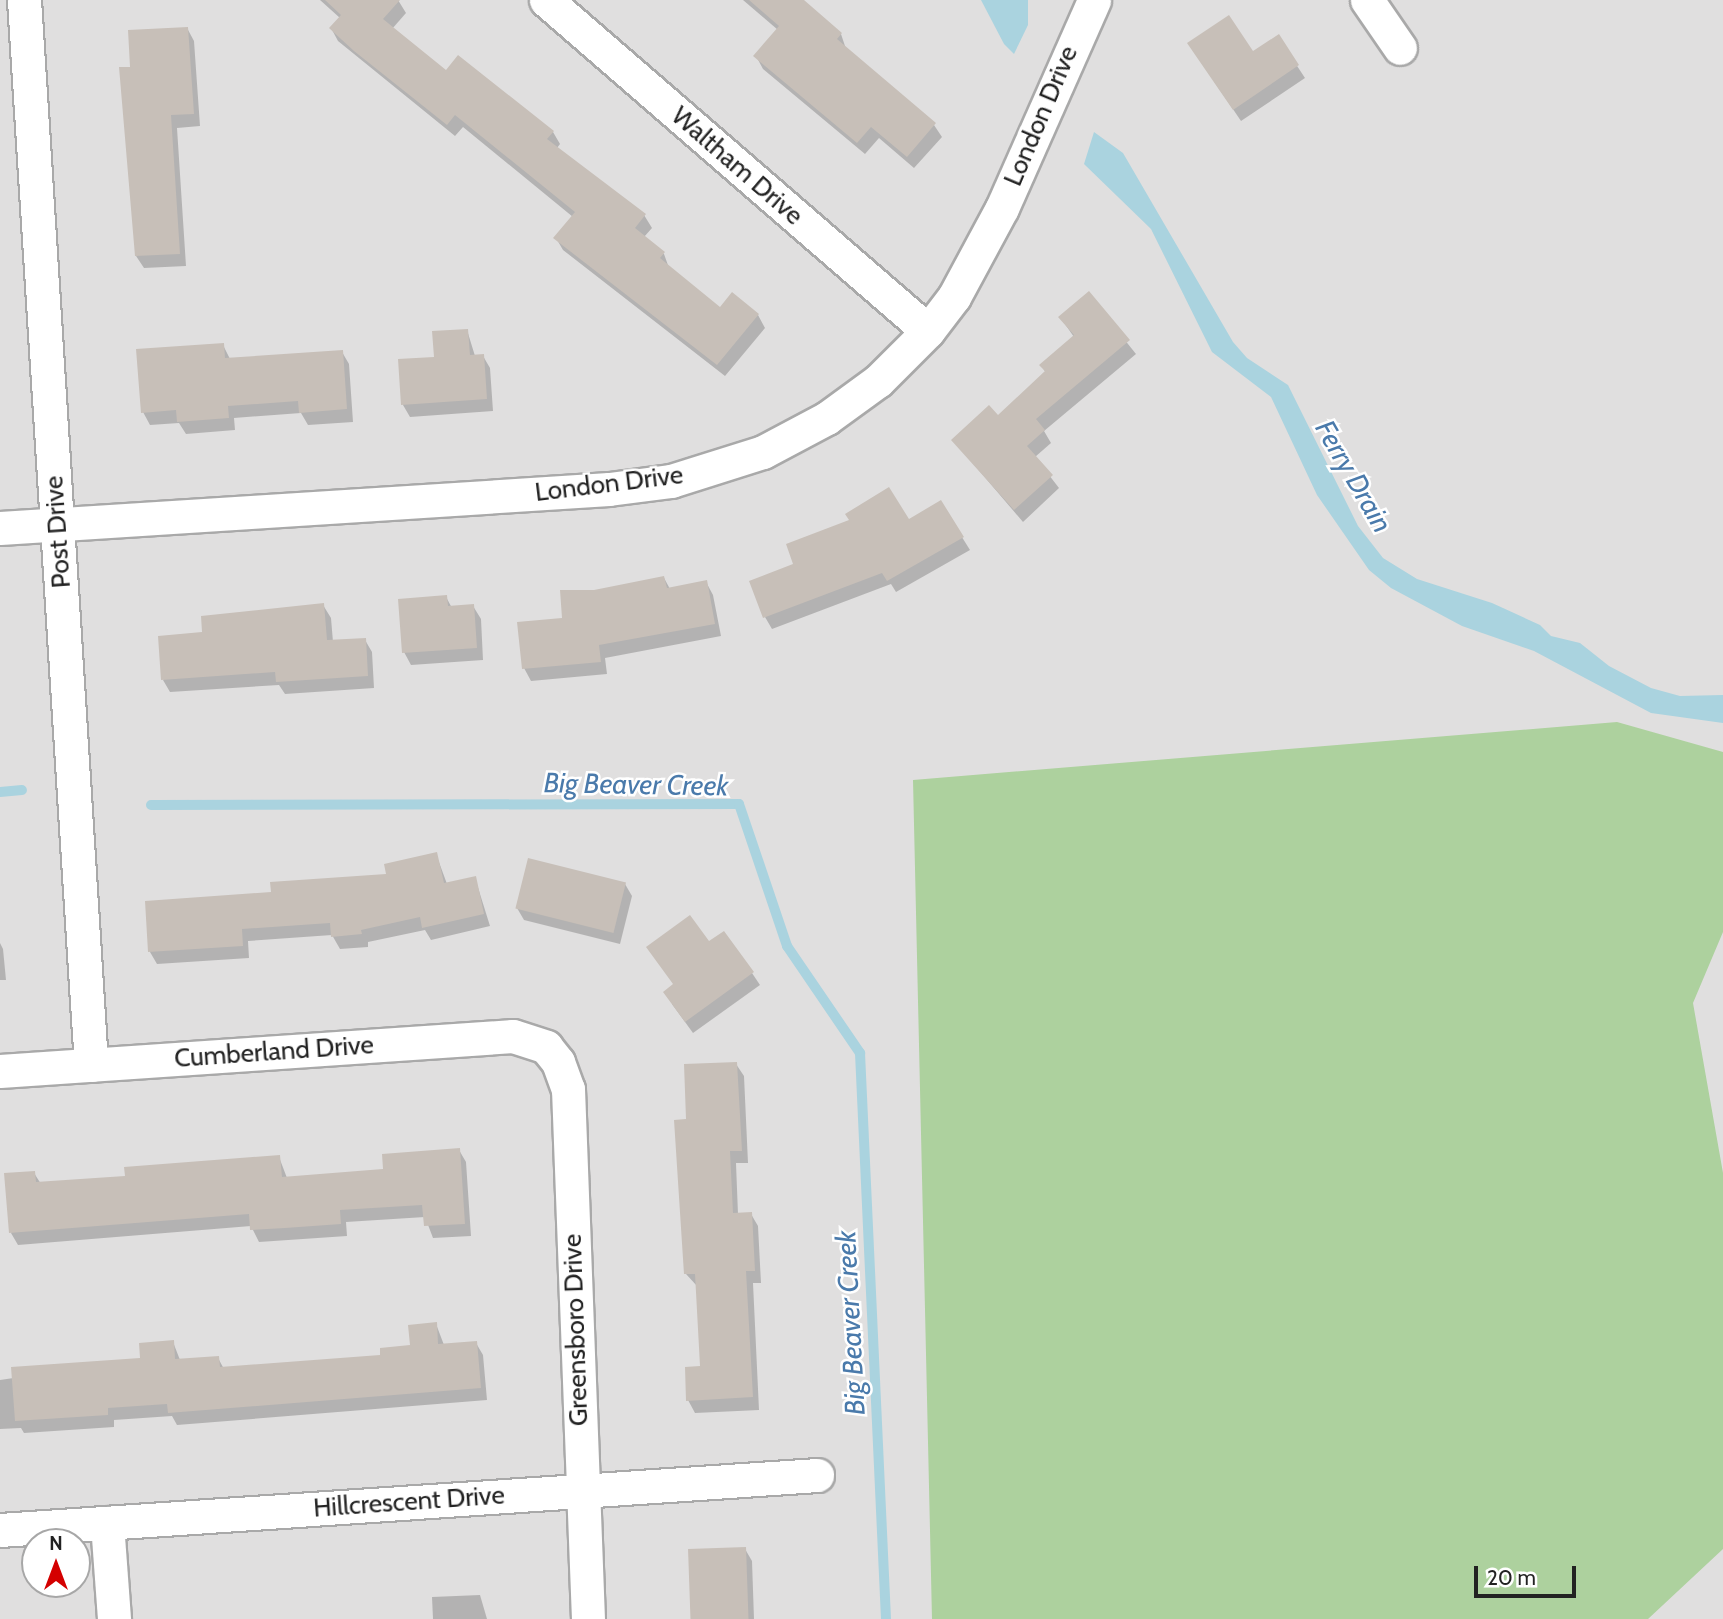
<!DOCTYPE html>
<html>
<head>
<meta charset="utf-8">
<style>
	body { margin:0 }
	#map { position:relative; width:1723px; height:1619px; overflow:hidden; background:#f2efe9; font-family:Cabin,sans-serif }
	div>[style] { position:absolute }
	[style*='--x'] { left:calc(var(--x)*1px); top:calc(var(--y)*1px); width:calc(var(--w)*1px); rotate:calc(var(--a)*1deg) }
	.residential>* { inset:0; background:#e0dfdf }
	.forest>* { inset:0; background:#add19e }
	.water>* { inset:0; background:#aad3df }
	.shadow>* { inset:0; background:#0003 }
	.stream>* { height:10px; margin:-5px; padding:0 5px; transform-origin:5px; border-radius:5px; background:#aad3df }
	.building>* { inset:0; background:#c7bfb8; transform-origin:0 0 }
	.roads { filter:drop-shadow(2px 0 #a9a9a9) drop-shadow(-2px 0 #a9a9a9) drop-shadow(0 2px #a9a9a9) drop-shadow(0 -2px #a9a9a9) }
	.street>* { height:33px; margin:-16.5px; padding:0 16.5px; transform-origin:16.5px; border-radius:16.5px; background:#fff }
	span { translate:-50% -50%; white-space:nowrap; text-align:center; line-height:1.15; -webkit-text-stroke:5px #fff; paint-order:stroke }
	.street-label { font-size:26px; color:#222 }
	.water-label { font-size:28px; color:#4a7aab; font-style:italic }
	.north { position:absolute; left:21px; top:1528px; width:70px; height:70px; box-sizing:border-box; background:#fff; border:2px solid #a7a7a7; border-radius:50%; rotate:0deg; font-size:19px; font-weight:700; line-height:28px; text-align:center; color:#222 }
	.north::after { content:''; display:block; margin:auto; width:24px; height:32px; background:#d40000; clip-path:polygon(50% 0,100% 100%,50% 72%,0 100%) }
	.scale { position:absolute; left:1474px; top:1566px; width:102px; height:32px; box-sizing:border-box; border:4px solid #222; border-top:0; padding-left:9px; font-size:21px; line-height:24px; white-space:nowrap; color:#222; -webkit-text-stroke:5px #fff; paint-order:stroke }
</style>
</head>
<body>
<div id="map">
	<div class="residential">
		<i style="clip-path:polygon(evenodd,0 0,1723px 0,1723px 1619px,0 1619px,0 0,35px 1542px,77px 1542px,77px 1584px,35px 1584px,35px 1542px)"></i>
	</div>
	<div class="forest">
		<i style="clip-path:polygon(1617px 722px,1723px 752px,1723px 932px,1693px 1003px,1723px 1173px,1723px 1549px,1648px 1619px,932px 1619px,913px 780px)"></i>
	</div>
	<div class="water">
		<i style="clip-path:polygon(981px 0,1028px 0,1028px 25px,1014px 54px,1004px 44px)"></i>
		<i style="clip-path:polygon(1094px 132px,1123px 153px,1233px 342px,1247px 358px,1288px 385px,1358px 526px,1383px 558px,1417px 579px,1492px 603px,1540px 625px,1551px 636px,1580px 643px,1609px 666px,1651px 688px,1680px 696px,1723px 695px,1723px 723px,1651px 713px,1534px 651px,1462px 626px,1391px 588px,1369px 570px,1317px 495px,1271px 397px,1212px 352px,1151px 229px,1084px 164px)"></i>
	</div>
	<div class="shadow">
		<i style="clip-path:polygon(320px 0,398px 0,406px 13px,392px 29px,446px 72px,553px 132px,560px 144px,557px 148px,644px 215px,652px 228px,644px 237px,664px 254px,669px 268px,720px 310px,758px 315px,765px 328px,725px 376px,563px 250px,556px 238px,573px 217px,463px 127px,455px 136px,338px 41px,331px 28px,340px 18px)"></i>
		<i style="clip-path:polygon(743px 0,801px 0,841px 34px,846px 49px,934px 125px,942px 137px,914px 168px,879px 138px,865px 154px,763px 69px,756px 56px,778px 30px)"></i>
		<i style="clip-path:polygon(187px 28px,194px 41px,200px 126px,177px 128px,186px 266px,144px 268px,136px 256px,132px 69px)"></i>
		<i style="clip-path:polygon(1278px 37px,1305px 78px,1241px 121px,1197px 56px,1252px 54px)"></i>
		<i style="clip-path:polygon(1088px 294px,1136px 354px,1044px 431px,1051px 443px,1035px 457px,1059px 488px,1023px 522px,953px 440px,998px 417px,1046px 373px,1041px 365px,1074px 337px,1060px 317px)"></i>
		<i style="clip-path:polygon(467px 330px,475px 356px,483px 356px,490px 368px,493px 411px,410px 417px,403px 405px,400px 361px,436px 359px)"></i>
		<i style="clip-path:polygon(223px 345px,230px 359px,342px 352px,349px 364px,353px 422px,308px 425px,301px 413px,234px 418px,235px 430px,186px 434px,179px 423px,150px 425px,143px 412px)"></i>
		<i style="clip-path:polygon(940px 502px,970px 550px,896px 592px,891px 584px,772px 629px,765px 617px,795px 565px,908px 522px)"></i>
		<i style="clip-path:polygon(664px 578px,670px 589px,706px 582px,713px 595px,721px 636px,605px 658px,607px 674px,531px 681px,524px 668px,594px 592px)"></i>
		<i style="clip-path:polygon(446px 597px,452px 608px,473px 606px,481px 619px,483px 660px,411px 665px,404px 652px)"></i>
		<i style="clip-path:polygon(323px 605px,331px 618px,333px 642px,365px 640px,372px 652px,374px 688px,285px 694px,279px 685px,170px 692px,163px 680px,204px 634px)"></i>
		<i style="clip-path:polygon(436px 854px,447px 884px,475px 878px,490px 926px,431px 940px,425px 930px,368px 942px,368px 947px,340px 949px,332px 935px,248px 941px,249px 958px,157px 964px,150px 952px,147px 903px,272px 894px,388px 876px)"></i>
		<i style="clip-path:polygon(625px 884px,632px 896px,620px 944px,524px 920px,517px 908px)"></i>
		<i style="clip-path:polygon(0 943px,3px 949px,6px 980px,0 980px)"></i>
		<i style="clip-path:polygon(709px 944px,752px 973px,760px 985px,693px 1033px,672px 1004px,674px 986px)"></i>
		<i style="clip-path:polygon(736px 1064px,744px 1076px,748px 1163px,736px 1163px,738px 1214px,751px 1214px,758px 1226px,761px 1283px,753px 1283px,759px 1410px,695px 1413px,688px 1400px,701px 1368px,697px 1286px,686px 1274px,688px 1121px)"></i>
		<i style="clip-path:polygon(459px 1150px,466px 1162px,471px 1236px,433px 1238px,425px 1217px,346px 1222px,347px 1236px,259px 1242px,251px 1226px,18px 1245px,11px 1233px,34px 1173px,41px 1184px,127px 1178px,279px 1157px,287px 1178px,385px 1171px)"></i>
		<i style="clip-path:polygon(436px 1324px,444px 1345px,476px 1343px,483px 1355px,487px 1400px,177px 1425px,172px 1416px,114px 1420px,114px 1427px,24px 1433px,21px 1428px,0 1429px,0 1380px,142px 1359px,173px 1342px,180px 1360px,218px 1358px,224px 1369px,382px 1357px,412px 1347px)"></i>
		<i style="clip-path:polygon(745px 1549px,752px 1561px,754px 1619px,693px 1619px)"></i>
		<i style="clip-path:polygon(480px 1595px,487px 1619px,433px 1619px,432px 1597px)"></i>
	</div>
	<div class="stream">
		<i style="--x:0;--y:792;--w:22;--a:-5"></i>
		<i style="--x:151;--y:805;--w:588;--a:-0.1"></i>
		<i style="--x:739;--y:804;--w:150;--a:71.3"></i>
		<i style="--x:787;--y:946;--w:130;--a:55.7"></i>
		<i style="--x:860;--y:1053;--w:567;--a:87.37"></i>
	</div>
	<div class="building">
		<i style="clip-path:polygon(325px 0,400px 0,383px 19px,446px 70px,458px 55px,554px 131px,547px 139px,646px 214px,635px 228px,665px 252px,660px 258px,720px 307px,732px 292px,759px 314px,717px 365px,553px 238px,575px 212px,455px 115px,447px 125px,354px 51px,329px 28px,341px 15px)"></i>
		<i style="clip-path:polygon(749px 0,804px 0,842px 33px,837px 39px,936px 123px,907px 157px,871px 127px,857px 143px,753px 56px,779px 26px)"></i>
		<i style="clip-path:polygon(1229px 15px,1253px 51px,1279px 34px,1299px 65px,1233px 110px,1187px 43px)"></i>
		<i style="clip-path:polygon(188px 27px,194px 114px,171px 115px,180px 254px,135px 256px,119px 67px,130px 67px,128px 30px)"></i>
		<i style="clip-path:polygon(1089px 291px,1130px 340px,1036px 419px,1045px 430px,1027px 446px,1053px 475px,1014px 510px,951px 440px,989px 405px,998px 415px,1045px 371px,1039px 365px,1074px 335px,1058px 317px)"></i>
		<i style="clip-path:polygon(468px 329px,470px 355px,484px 354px,487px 399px,401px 405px,398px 359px,434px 357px,432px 331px)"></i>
		<i style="clip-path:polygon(224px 343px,225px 358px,343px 350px,347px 409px,299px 413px,298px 401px,228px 406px,229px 418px,177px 422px,176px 410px,141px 413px,136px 349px)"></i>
		<i style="clip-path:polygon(889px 487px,909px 519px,941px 500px,964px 537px,887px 581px,882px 573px,763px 618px,749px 581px,793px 564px,786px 544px,849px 520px,845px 514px)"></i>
		<i style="clip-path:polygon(664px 576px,667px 588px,707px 580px,715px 624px,599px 645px,601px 662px,522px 669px,517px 622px,562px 618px,560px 590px,594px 590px)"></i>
		<i style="clip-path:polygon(447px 595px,448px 606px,474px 604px,477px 648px,402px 653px,398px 599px)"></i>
		<i style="clip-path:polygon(324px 603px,327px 640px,366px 638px,368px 676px,276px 682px,275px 672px,161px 680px,158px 636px,202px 632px,201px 616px)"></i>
		<i style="clip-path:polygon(437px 852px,444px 883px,476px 876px,484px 914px,422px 928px,420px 917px,361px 930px,362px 934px,331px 937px,330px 923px,242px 929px,243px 946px,148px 952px,145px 901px,271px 892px,270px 882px,386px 874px,384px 864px)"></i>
		<i style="left:528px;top:858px;width:101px;height:52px;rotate:14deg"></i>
		<i style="clip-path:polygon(690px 915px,709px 941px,724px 931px,754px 972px,685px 1022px,663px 992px,673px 984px,646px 947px)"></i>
		<i style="clip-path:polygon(737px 1062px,742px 1151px,730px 1151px,733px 1213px,752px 1212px,755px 1271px,746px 1271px,753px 1397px,686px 1401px,685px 1367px,700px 1366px,695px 1274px,684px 1274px,674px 1120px,686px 1119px,684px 1064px)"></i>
		<i style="clip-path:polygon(460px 1148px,465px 1224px,424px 1226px,422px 1205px,340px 1210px,341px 1224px,285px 1228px,250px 1230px,249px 1214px,9px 1233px,4px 1173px,35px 1171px,36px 1182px,125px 1176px,124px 1167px,280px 1155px,282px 1177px,383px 1169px,382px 1154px)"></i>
		<i style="clip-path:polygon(437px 1322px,438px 1344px,477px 1341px,481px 1388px,168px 1413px,167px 1404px,108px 1408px,108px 1415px,15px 1421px,11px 1367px,140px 1358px,139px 1343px,174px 1340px,175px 1359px,219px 1356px,220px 1367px,380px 1355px,380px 1348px,410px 1345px,408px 1325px)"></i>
		<i style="left:746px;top:1547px;width:72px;height:58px;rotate:88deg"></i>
	</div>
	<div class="roads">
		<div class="street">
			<i style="--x:24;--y:0;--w:1067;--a:86.4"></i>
			<i style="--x:546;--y:0;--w:505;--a:40.91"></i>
			<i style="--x:1367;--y:0;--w:58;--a:55.5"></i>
			<i style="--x:0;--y:528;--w:610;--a:-3.66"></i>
			<i style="--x:609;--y:489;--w:63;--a:-7.4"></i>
			<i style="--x:671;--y:481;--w:96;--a:-17.5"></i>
			<i style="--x:763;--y:452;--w:72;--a:-28"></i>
			<i style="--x:827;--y:418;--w:63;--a:-36"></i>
			<i style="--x:878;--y:381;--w:71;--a:-45"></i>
			<i style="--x:928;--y:331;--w:43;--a:-52.6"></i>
			<i style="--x:954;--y:297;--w:101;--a:-61.7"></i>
			<i style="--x:1002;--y:208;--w:227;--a:-66.1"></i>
			<i style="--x:0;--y:1071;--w:514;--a:-3.9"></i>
			<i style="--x:513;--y:1036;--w:35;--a:18"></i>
			<i style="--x:546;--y:1047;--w:19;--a:51"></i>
			<i style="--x:558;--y:1062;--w:29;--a:70"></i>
			<i style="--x:568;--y:1089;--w:530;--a:87.84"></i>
			<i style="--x:107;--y:1523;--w:96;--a:85.8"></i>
			<i style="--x:0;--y:1530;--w:819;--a:-3.85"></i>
		</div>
	</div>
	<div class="street-label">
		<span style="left:1041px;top:116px;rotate:-67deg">London Drive</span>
		<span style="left:737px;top:166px;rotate:41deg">Waltham Drive</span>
		<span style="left:609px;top:484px;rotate:-7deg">London Drive</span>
		<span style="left:58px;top:532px;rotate:-94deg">Post Drive</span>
		<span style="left:274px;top:1052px;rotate:-4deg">Cumberland Drive</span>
		<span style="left:576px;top:1330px;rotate:-92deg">Greensboro Drive</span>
		<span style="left:409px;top:1502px;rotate:-4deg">Hillcrescent Drive</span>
	</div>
	<div class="water-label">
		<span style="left:1354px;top:476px;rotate:60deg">Ferry Drain</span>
		<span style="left:636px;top:784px;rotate:1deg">Big Beaver Creek</span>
		<span style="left:850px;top:1323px;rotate:-93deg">Big Beaver Creek</span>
	</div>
	<div class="north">N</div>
	<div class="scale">20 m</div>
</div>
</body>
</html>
